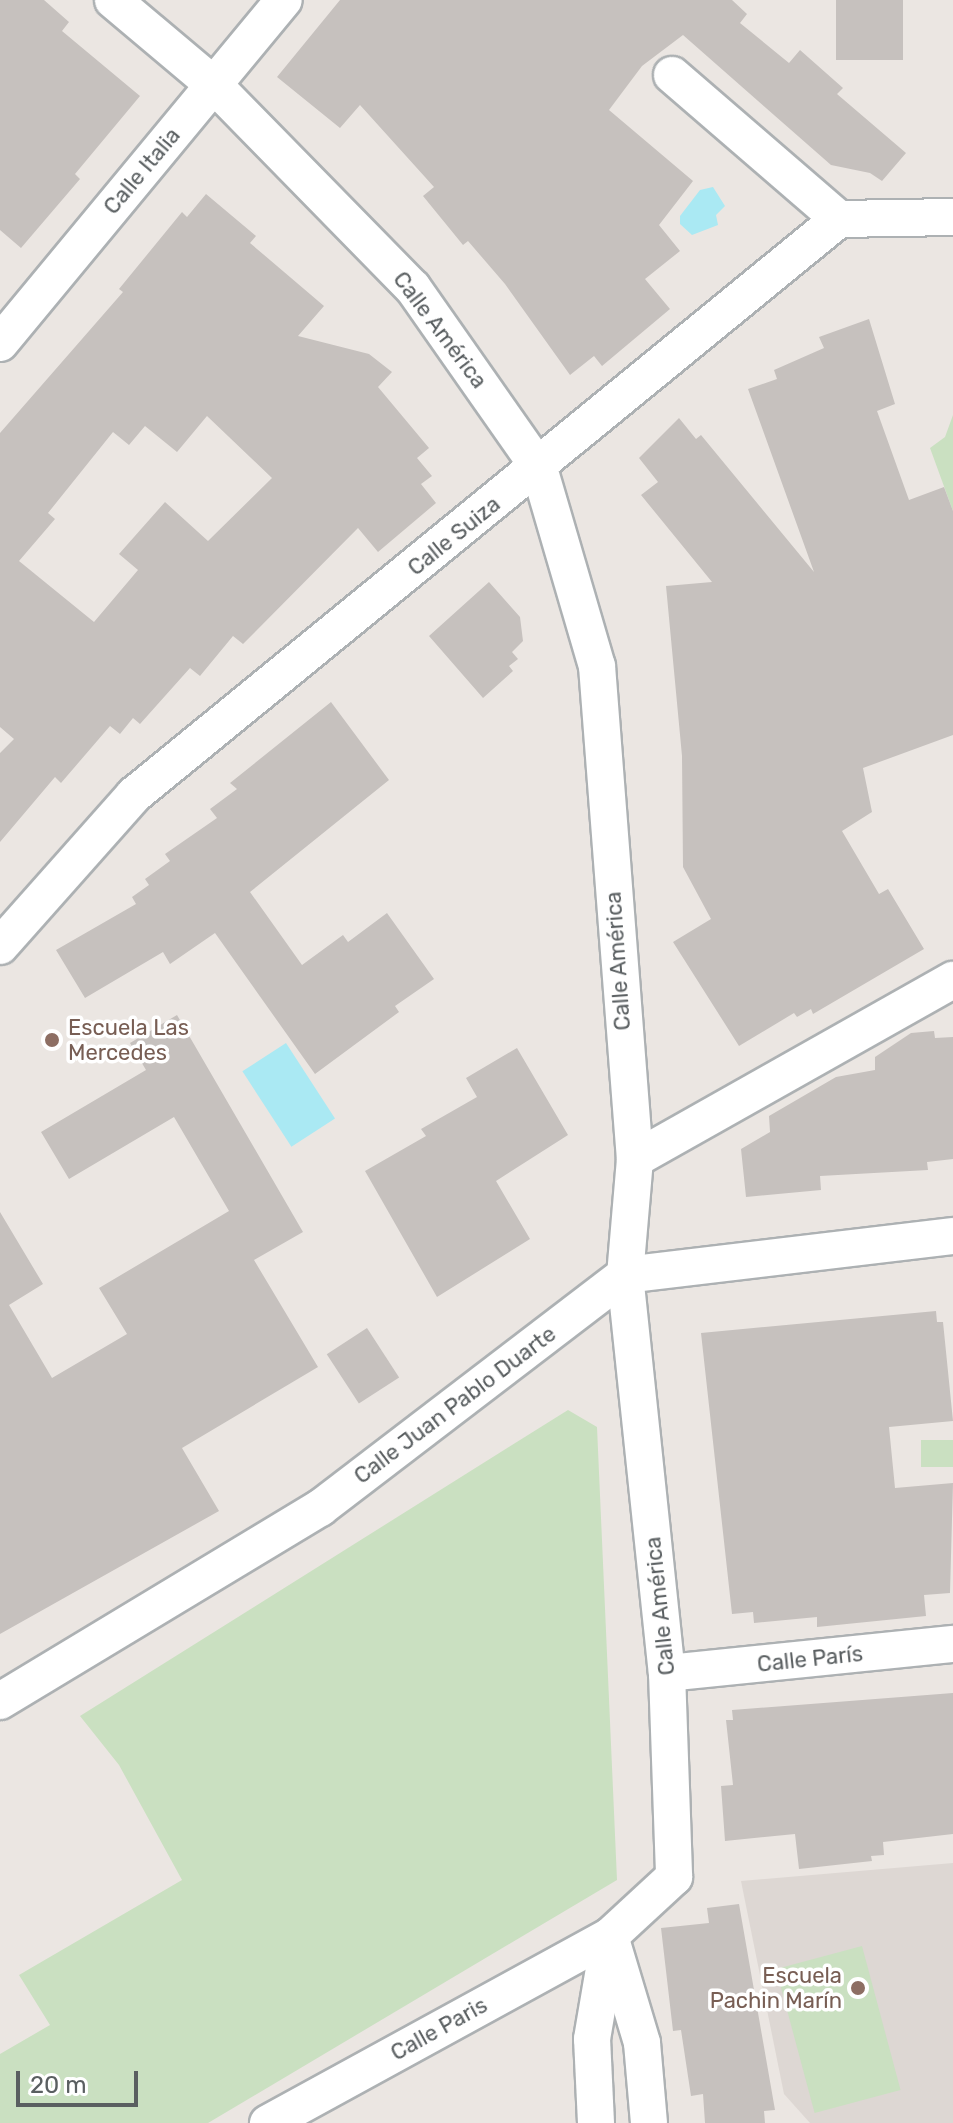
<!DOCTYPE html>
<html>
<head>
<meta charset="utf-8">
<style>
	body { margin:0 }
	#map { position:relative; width:953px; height:2123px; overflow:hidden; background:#ebe6e2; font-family:Rubik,sans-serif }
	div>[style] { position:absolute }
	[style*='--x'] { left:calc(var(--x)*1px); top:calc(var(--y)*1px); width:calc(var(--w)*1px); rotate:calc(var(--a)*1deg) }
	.education>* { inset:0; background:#ddd7d3 }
	.green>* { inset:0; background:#cae0c1; transform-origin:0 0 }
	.water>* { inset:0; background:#aae9f3; transform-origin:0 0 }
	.building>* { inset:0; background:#c6c1be; transform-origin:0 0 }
	.roads { filter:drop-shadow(2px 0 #adb1b3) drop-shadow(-2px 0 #adb1b3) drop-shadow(0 2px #adb1b3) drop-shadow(0 -2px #adb1b3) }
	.street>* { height:36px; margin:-18px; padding:0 18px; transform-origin:18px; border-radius:18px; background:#fff }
	.dots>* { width:22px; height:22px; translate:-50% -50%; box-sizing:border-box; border:4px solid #fff; border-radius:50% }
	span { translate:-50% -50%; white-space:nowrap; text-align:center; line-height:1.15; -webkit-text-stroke:7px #fff; paint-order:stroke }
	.street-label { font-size:22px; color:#5a5f61 }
	.education-label { font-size:22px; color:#785e54 }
	.left { translate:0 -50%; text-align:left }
	.right { translate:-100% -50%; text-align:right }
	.scale { position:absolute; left:16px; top:2071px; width:122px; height:36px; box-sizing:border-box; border:4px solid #5a5f61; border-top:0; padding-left:10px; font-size:24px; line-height:28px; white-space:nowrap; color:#5a5f61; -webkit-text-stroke:6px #fff; paint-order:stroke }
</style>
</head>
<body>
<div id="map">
	<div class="education">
		<i style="clip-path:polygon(953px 1863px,953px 2123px,810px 2123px,784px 2094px,741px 1881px)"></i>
	</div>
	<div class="green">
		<i style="clip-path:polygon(953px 415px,953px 511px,930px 448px,945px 437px)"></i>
		<i style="clip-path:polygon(568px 1410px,597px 1427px,617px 1880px,208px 2123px,0 2123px,0 2054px,50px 2025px,19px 1975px,182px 1880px,119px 1765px,80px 1716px)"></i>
		<i style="left:921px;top:1440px;width:32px;height:27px"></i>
		<i style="left:862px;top:1946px;width:149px;height:89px;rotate:75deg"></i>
	</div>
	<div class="water">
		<i style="clip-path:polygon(713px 187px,725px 206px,716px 215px,718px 225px,692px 235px,680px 224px,680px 216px,700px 190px)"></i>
		<i style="left:286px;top:1043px;width:90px;height:52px;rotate:57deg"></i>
	</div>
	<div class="building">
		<i style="clip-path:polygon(0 0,44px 0,69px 22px,62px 31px,140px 96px,75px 174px,80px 179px,21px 248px,0 230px)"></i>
		<i style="clip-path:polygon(340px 0,732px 0,747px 14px,740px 23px,789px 63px,800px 50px,843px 88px,837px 94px,906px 153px,882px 181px,870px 173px,831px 165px,683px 35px,642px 66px,609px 110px,693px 181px,659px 225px,680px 251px,645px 279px,670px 309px,602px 366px,594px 356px,570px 375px,505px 284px,468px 241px,463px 245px,423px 196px,434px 187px,360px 105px,340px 128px,277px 77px)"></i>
		<i style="left:836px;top:0;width:67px;height:60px"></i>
		<i style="clip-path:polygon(evenodd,206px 194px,256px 236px,250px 243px,324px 306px,298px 336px,369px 354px,392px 372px,378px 387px,429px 448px,417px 458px,432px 476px,421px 484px,436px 503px,378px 552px,358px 528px,243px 644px,233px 636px,200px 676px,190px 668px,140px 724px,133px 718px,120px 734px,110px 726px,61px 783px,55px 777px,0 842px,0 753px,14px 739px,0 727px,0 433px,123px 292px,119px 289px,182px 212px,187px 217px,206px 194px,207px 416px,272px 478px,208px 541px,165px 502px,119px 554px,138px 570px,94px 622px,19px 561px,55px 519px,48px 513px,113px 432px,129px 445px,145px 426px,177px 452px,207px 416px)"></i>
		<i style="clip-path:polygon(869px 319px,895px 404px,877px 411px,909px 500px,944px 487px,953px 511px,953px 735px,863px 768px,872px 812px,842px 831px,879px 894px,888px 889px,924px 949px,813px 1014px,811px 1009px,797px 1017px,794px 1013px,739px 1046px,673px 942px,711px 919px,683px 867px,682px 756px,666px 586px,712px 582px,641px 495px,658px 482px,639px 458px,679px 418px,696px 439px,701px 435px,814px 572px,748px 389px,777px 379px,774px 370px,824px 348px,819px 337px)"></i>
		<i style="clip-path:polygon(489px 582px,520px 617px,523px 641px,512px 652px,518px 659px,509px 666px,513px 671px,483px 698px,429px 636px)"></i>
		<i style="clip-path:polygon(331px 702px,389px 780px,250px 892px,302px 965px,343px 935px,348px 942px,387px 913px,434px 979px,395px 1006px,399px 1012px,315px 1074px,215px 933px,170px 964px,163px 952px,85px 998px,56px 950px,136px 904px,132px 897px,149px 885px,145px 879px,170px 861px,165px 854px,217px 818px,210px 809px,237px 789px,230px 783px)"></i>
		<i style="clip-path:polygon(177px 1015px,303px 1232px,254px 1260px,318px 1367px,182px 1448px,219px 1511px,0 1634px,0 1212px,43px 1284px,9px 1305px,52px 1378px,127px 1334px,99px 1288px,229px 1211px,174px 1117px,69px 1179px,41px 1132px,146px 1070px,130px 1043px)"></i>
		<i style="clip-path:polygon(934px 1031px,935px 1038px,953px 1037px,953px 1159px,927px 1162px,928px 1170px,820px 1176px,821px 1190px,746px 1197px,741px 1149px,770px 1132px,769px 1116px,836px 1077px,875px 1070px,875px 1057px,911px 1033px)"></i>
		<i style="clip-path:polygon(517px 1048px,568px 1135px,496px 1181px,530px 1239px,437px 1297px,365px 1171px,426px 1136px,421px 1129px,477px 1097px,466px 1078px)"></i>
		<i style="clip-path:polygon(936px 1311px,937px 1322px,943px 1322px,953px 1421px,889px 1427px,895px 1488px,953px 1483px,950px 1593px,924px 1595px,926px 1616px,817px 1627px,817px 1617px,754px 1623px,753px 1612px,732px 1614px,701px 1333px)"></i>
		<i style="left:367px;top:1328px;width:59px;height:48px;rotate:57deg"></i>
		<i style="clip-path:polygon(953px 1693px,953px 1834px,883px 1842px,884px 1855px,871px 1856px,872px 1861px,799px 1869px,795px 1834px,725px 1841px,721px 1786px,733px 1785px,726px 1720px,733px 1720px,732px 1710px)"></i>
		<i style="clip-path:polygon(739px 1904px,775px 2110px,764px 2111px,765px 2123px,705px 2123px,703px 2094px,691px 2096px,681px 2030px,673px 2031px,661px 1928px,709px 1923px,707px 1908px)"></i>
	</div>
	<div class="roads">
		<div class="street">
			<i style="--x:113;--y:0;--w:132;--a:40.1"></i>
			<i style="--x:214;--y:85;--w:284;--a:45.6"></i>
			<i style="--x:413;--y:288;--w:220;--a:55"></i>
			<i style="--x:539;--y:468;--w:206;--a:73.7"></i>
			<i style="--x:597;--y:666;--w:494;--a:85.6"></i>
			<i style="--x:635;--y:1159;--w:116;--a:94.9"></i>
			<i style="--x:625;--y:1275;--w:400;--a:84"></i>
			<i style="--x:667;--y:1673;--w:204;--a:88"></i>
			<i style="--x:674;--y:1877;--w:87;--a:137.3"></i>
			<i style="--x:610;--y:1936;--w:390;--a:151.3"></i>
			<i style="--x:672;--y:75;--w:221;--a:40.8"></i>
			<i style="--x:0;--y:343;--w:445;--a:-50.4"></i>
			<i style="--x:0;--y:946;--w:202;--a:-48.4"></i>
			<i style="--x:134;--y:795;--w:910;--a:-39.25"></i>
			<i style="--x:839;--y:219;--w:114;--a:-1"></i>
			<i style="--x:635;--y:1159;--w:365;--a:-29.4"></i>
			<i style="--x:667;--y:1673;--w:287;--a:-5.8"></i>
			<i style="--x:0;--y:1701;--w:374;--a:-31.1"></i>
			<i style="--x:320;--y:1508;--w:384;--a:-37.4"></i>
			<i style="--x:625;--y:1275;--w:330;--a:-6.8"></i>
			<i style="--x:610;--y:1936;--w:112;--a:73.3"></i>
			<i style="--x:642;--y:2043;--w:80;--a:85"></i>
			<i style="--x:596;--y:2123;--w:84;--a:-92.7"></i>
			<i style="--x:592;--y:2039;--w:95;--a:-80.3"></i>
		</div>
	</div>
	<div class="dots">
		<i style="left:52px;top:1040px;background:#8d6e63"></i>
		<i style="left:858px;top:1988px;background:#8d6e63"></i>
	</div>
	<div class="street-label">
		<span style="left:142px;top:171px;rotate:-50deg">Calle Italia</span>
		<span style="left:440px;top:330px;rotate:53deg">Calle América</span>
		<span style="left:454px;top:536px;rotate:-39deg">Calle Suiza</span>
		<span style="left:618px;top:961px;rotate:-94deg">Calle América</span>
		<span style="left:455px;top:1405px;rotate:-37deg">Calle Juan Pablo Duarte</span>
		<span style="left:660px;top:1606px;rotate:-96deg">Calle América</span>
		<span style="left:810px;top:1659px;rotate:-6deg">Calle París</span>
		<span style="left:439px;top:2029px;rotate:-29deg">Calle Paris</span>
	</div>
	<div class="education-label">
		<span class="left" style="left:68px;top:1040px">Escuela Las<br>Mercedes</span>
		<span class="right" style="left:842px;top:1988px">Escuela<br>Pachin Marín</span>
	</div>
	<div class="scale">20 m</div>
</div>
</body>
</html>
